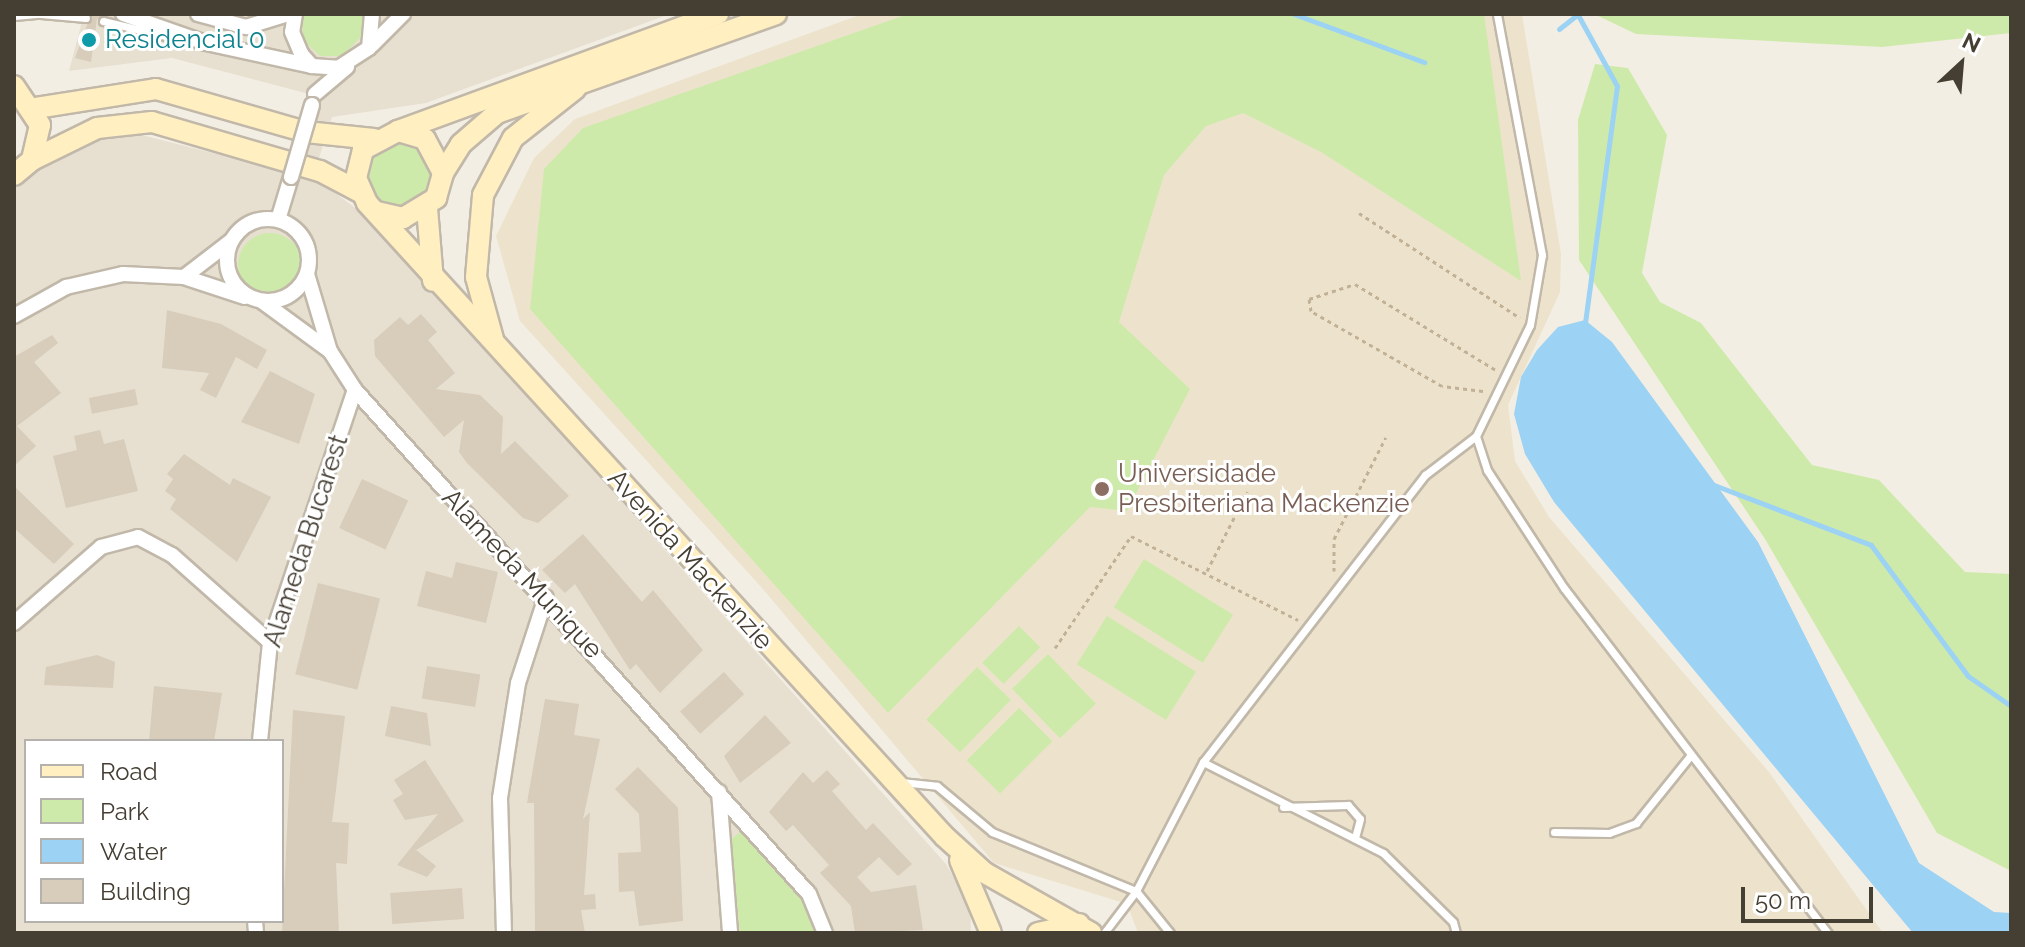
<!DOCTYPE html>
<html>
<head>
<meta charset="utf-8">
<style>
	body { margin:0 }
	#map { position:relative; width:2025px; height:947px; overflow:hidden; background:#f3eee3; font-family:Raleway,sans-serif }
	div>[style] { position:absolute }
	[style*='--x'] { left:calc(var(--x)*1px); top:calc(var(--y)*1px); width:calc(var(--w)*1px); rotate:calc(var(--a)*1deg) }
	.residential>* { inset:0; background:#e7e0d1 }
	.education>* { inset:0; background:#ede3cc }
	.green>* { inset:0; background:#ceeaaa; transform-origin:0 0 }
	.round { border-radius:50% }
	.water>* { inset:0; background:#9cd2f3 }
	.stream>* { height:5px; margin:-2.5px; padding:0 2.5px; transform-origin:2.5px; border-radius:2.5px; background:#9cd2f3 }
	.building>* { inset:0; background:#d8ccbb; transform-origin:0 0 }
	.path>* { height:3px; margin-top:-1.5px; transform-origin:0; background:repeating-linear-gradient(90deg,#c1b196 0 4px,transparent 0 8px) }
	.roads { filter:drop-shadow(2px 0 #c1b8a9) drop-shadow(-2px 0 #c1b8a9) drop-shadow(0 2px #c1b8a9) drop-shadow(0 -2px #c1b8a9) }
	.service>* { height:7px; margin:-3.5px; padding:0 3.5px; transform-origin:3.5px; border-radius:3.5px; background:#fff }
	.minor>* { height:14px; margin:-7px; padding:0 7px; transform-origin:7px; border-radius:7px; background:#fff }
	.minor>.ring { margin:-7px; padding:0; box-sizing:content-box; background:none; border:14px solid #fff; border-radius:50% }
	.secondary>* { height:20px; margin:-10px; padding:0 10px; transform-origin:10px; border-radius:10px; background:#ffefc1 }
	.bridges { filter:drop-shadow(2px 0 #c1b8a9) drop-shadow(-2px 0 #c1b8a9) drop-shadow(0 2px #c1b8a9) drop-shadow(0 -2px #c1b8a9) }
	.minor-bridge>* { height:14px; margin:-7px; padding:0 7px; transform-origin:7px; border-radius:7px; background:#fff }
	.dots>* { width:22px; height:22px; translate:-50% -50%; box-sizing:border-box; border:4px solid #fff; border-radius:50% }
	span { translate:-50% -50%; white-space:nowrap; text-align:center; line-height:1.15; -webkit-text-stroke:6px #fff; paint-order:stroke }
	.culture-label { font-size:26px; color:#0d838f }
	.left { translate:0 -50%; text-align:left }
	.education-label { font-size:26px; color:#785e54 }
	.street-label { font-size:26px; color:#453e33 }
	.frame { position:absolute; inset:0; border:16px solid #453e33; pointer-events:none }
	.legend { position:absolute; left:24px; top:739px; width:260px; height:184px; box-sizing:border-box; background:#fff; border:2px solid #b5b2ad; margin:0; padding:10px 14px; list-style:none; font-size:24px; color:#453e33 }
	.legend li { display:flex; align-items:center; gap:16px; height:40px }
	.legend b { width:40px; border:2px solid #b5b2ad }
	.north { position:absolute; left:1921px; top:24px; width:80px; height:80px; -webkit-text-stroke:6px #fff; paint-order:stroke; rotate:26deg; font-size:22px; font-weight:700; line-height:32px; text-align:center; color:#453e33 }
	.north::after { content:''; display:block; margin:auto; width:28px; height:36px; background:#453e33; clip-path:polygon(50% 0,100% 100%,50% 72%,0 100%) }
	.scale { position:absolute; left:1741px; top:887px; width:132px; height:36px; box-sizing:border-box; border:4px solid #453e33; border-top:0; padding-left:10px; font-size:24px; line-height:28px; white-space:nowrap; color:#453e33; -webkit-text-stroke:6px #fff; paint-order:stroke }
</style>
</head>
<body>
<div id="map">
	<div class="residential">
		<i style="clip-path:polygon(evenodd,84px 14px,670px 14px,426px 103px,332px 117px,313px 177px,365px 215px,946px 864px,970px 905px,971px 933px,14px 933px,14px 184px,85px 137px,130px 132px,288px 172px,309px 94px,172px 58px,69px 71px,84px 14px,26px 741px,282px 741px,282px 921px,26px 921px,26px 741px)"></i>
	</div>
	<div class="education">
		<i style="clip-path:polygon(862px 14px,1522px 14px,1561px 254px,1560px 292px,1508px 405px,1515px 461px,1549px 517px,1769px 772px,1883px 933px,1138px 933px,1127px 904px,994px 863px,762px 588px,520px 321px,496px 236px,534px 158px,575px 119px)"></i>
	</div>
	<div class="green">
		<i style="clip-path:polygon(301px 14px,363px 14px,364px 34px,342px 56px,320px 56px,304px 41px)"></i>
		<i style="clip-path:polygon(908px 14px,1484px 14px,1521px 281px,1321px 152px,1243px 113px,1206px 126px,1164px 175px,1119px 322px,1190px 389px,1127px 511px,1090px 507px,888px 713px,530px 309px,544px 169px,583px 128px)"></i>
		<i style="clip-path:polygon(1594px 14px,2011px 14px,2011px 33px,1882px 47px,1636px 34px)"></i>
		<i style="clip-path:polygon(1595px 64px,1628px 68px,1667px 135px,1642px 273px,1660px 302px,1701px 323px,1812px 465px,1879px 480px,1965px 572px,2011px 574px,2011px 871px,1937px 833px,1765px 539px,1579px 260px,1578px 120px)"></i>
		<i class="round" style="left:365px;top:140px;width:68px;height:68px"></i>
		<i class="round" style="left:238px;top:233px;width:64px;height:64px"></i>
		<i style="left:1144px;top:559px;width:105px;height:57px;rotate:32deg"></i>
		<i style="left:1107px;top:616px;width:105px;height:57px;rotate:32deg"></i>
		<i style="left:1019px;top:626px;width:30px;height:52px;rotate:45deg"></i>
		<i style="left:1048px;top:654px;width:69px;height:50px;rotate:46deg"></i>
		<i style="left:977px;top:667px;width:47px;height:73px;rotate:44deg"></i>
		<i style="left:1019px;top:708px;width:47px;height:74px;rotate:45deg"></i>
		<i style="clip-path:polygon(743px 830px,806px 899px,818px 933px,740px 933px,731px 839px)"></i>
	</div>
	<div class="water">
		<i style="clip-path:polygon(1585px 320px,1612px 342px,1758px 542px,1919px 863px,1994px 912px,2011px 913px,2011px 933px,1913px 933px,1554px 502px,1525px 454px,1514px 414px,1521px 377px,1537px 350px,1558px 327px)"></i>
	</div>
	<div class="stream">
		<i style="--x:1294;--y:14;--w:139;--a:20.3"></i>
		<i style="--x:1578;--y:15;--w:81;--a:61.2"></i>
		<i style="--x:1617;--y:86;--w:239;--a:97.7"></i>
		<i style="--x:1559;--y:29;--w:23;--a:-38"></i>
		<i style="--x:1714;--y:485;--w:168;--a:20.9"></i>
		<i style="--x:1871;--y:545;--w:163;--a:53.5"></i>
		<i style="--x:1968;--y:676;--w:52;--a:34.9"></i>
	</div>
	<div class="building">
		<i style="clip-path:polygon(91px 14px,105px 14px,97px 19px,91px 62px,75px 58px)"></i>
		<i style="clip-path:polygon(167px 310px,221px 324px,267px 350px,257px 369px,236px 357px,216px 398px,200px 390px,209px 373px,162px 368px)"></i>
		<i style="clip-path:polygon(421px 314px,437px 332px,428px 340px,455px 373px,436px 389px,480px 395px,503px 417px,501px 454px,515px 441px,569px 496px,538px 523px,523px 518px,467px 463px,459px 452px,464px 420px,444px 437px,375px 356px,374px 340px,400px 317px,408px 325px)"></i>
		<i style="clip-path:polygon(52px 335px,58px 343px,34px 362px,61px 393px,17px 426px,36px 446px,14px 466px,14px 357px)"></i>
		<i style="clip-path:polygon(270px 371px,315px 394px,299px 444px,241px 422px)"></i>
		<i style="left:135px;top:389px;width:16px;height:47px;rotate:79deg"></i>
		<i style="clip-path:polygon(100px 430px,104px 444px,124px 439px,138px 491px,66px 508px,53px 456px,77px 450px,74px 436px)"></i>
		<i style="clip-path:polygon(184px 454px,230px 485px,233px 478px,271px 497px,237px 562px,170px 509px,176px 499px,165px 491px,173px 479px,167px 474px)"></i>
		<i style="left:362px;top:479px;width:51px;height:54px;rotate:25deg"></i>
		<i style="clip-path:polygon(14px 486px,74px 544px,54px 564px,14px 528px)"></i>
		<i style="clip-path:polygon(583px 534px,642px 602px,653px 590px,703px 650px,660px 693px,636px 664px,630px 670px,575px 584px,565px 593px,542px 570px)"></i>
		<i style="clip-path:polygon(456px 562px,498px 572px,486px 623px,417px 606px,426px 571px,452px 578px)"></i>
		<i style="left:318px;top:583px;width:64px;height:94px;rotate:14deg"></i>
		<i style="clip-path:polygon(97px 655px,115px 662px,113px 688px,44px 685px,46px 667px)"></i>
		<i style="left:427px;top:666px;width:54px;height:33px;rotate:9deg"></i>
		<i style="left:724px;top:672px;width:30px;height:59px;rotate:48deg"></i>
		<i style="clip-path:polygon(154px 686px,222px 693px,214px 741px,149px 741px)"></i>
		<i style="clip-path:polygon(545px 699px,579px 704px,574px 735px,600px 739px,583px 819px,590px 812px,584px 895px,595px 894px,596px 909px,581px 910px,585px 933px,535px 933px,534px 803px,527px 803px)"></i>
		<i style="clip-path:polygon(391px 706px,427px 713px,431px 746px,385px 736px)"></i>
		<i style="clip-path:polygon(293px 710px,345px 716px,332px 822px,349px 823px,347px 864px,336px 863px,339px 933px,282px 933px)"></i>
		<i style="clip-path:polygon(765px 715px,791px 743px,740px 783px,724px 756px)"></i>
		<i style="clip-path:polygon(425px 760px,464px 821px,416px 850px,436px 866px,427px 877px,397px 865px,438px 814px,405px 820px,393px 800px,403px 794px,394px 780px)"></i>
		<i style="clip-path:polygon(638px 767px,678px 808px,683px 921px,639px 926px,634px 891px,619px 892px,618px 853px,641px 852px,639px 814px,615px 789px)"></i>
		<i style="clip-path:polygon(827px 770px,840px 784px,832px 791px,866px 830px,873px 823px,912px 864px,898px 876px,879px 857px,857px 877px,871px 892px,916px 885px,923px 930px,855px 933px,851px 906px,820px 873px,829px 865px,793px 825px,786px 831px,769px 812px,803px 772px,813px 783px)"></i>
		<i style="left:462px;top:888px;width:31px;height:72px;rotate:86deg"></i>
	</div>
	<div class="path">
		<i style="--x:1359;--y:213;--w:192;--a:33.1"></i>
		<i style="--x:1483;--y:391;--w:41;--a:-173"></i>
		<i style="--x:1442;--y:386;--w:151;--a:-150.2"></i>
		<i style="--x:1311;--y:311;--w:12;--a:-99"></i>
		<i style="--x:1309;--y:299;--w:48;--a:-18.1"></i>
		<i style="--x:1355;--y:284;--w:165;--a:31.4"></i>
		<i style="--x:1207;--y:571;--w:89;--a:-63.1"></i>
		<i style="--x:1334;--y:571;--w:32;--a:-90"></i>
		<i style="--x:1334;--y:539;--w:114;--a:-63"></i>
		<i style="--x:1055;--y:648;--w:135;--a:-55.8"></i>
		<i style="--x:1131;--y:536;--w:187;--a:26.7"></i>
	</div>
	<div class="roads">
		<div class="service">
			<i style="--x:41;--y:14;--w:45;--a:5.1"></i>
			<i style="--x:14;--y:16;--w:25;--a:-5"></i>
			<i style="--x:103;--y:21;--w:85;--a:13.5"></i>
			<i style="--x:1476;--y:436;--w:36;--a:72"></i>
			<i style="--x:1487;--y:470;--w:141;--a:56.9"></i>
			<i style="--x:1564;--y:588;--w:434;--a:52.6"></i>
			<i style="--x:1203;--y:762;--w:202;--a:26.8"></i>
			<i style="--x:1383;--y:853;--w:98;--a:44.6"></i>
			<i style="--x:1453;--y:922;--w:11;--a:75"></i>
			<i style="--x:901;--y:782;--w:36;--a:6"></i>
			<i style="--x:937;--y:786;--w:72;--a:39.9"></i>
			<i style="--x:992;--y:832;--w:156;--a:22.3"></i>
			<i style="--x:1136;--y:891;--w:54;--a:51"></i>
			<i style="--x:1283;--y:807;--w:65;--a:-1.8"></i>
			<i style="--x:1348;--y:805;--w:18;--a:49"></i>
			<i style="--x:1360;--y:819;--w:20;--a:105"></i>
			<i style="--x:1554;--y:832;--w:55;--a:1"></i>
			<i style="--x:1609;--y:833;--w:29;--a:-20"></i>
			<i style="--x:1636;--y:823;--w:86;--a:-51.1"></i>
			<i style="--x:1104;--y:933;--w:53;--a:-52.7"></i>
			<i style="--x:1136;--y:891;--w:145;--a:-62.6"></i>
			<i style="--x:1203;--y:762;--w:363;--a:-52.3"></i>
			<i style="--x:1425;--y:475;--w:64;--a:-37.4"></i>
			<i style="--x:1476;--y:436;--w:123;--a:-64.1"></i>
			<i style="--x:1530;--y:325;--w:71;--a:-80.3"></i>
			<i style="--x:1542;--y:255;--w:245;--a:-100.6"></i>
		</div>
		<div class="minor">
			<i style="--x:123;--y:14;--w:88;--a:19.3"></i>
			<i style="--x:206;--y:43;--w:108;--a:12.2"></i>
			<i style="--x:198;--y:14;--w:50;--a:15.2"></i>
			<i style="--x:246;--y:27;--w:44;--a:-17.2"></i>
			<i style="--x:295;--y:14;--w:18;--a:99"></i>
			<i style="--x:292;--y:32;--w:25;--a:67"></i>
			<i style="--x:302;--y:55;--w:15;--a:48"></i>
			<i style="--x:312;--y:66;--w:26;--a:4"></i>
			<i style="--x:338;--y:68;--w:37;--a:-33"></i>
			<i style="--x:369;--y:48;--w:34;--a:-85"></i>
			<i style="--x:372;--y:45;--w:44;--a:-45"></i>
			<i style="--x:315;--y:94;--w:42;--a:-40.2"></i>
			<i class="ring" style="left:227px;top:219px;width:68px;height:68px"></i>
			<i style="--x:278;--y:220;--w:45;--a:-73.2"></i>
			<i style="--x:307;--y:274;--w:80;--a:73.4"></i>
			<i style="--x:330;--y:351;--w:46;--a:57.3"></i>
			<i style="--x:355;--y:390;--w:678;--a:47.99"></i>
			<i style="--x:809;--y:894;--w:42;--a:67.7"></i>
			<i style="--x:184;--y:277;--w:59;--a:-37.5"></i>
			<i style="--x:263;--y:302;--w:83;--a:36.2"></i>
			<i style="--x:14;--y:316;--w:60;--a:-29.1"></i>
			<i style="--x:66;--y:287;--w:58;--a:-12.8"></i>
			<i style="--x:123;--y:274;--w:61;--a:2.8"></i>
			<i style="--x:184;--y:277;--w:64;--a:18.2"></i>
			<i style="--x:14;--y:623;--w:116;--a:-41.1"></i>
			<i style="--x:101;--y:547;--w:38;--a:-15"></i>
			<i style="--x:138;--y:537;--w:38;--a:28"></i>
			<i style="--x:172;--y:555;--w:131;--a:41.6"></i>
			<i style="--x:260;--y:741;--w:100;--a:-84.2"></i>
			<i style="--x:270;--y:642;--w:266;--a:-71.4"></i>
			<i style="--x:719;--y:792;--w:141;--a:85.5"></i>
			<i style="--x:255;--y:921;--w:12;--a:85"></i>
			<i style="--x:504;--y:933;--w:135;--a:-91.7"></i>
			<i style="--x:500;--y:798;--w:116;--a:-81.1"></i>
			<i style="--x:518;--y:683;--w:90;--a:-72"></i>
		</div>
		<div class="secondary">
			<i style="--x:14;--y:86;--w:47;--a:56.3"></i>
			<i style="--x:40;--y:125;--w:36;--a:103"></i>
			<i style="--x:32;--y:160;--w:23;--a:140"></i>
			<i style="--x:36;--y:108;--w:121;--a:-9"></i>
			<i style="--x:156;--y:89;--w:156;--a:16"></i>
			<i style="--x:306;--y:132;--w:68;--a:5.9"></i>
			<i style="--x:398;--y:131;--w:341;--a:-20.1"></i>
			<i style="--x:32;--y:160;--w:72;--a:-26.2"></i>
			<i style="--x:97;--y:128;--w:55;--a:-6.2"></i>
			<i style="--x:152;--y:122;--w:175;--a:16.3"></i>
			<i style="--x:320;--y:171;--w:45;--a:27.7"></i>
			<i style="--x:443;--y:173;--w:34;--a:-58"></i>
			<i style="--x:461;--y:144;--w:48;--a:-40.7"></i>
			<i style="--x:497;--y:113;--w:296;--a:-19.5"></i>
			<i style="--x:427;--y:208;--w:73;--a:85.3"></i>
			<i style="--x:377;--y:212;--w:27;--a:13"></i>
			<i style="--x:403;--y:218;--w:39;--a:-31"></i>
			<i style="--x:436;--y:198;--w:26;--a:-74"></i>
			<i style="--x:443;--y:173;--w:38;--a:-118"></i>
			<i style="--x:425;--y:139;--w:28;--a:-163"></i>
			<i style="--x:398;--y:131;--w:40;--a:152"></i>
			<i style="--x:363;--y:150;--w:29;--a:104"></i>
			<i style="--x:356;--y:178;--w:27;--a:66"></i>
			<i style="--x:367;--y:203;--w:857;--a:47.65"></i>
			<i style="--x:944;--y:836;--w:55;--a:42.1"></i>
			<i style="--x:985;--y:873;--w:122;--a:29.5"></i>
			<i style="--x:493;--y:339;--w:64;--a:-105.3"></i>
			<i style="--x:476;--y:277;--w:82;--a:-85.1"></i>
			<i style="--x:483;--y:195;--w:64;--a:-62.2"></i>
			<i style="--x:513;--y:138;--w:80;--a:-38.4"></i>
			<i style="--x:960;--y:860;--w:79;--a:67"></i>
			<i style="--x:1038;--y:933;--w:42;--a:-12.4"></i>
		</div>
	</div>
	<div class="bridges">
		<div class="minor-bridge">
			<i style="--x:291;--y:177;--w:75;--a:-73.7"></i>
		</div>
	</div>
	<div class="dots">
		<i style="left:89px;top:40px;background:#0f9aa8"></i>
		<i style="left:1102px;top:489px;background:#8d6e63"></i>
	</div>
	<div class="culture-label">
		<span class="left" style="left:105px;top:40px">Residencial 0</span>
	</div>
	<div class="education-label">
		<span class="left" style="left:1118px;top:489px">Universidade<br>Presbiteriana Mackenzie</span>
	</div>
	<div class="street-label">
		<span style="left:306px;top:541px;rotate:-72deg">Alameda Bucarest</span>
		<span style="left:690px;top:560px;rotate:48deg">Avenida Mackenzie</span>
		<span style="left:522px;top:574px;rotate:47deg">Alameda Munique</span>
	</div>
	<div class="frame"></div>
	<ul class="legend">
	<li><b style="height:10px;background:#ffefc1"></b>Road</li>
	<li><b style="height:22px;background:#ceeaaa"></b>Park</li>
	<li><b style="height:22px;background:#9cd2f3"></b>Water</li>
	<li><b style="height:22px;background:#d8ccbb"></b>Building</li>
	</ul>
	<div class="north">N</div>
	<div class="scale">50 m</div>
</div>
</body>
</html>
